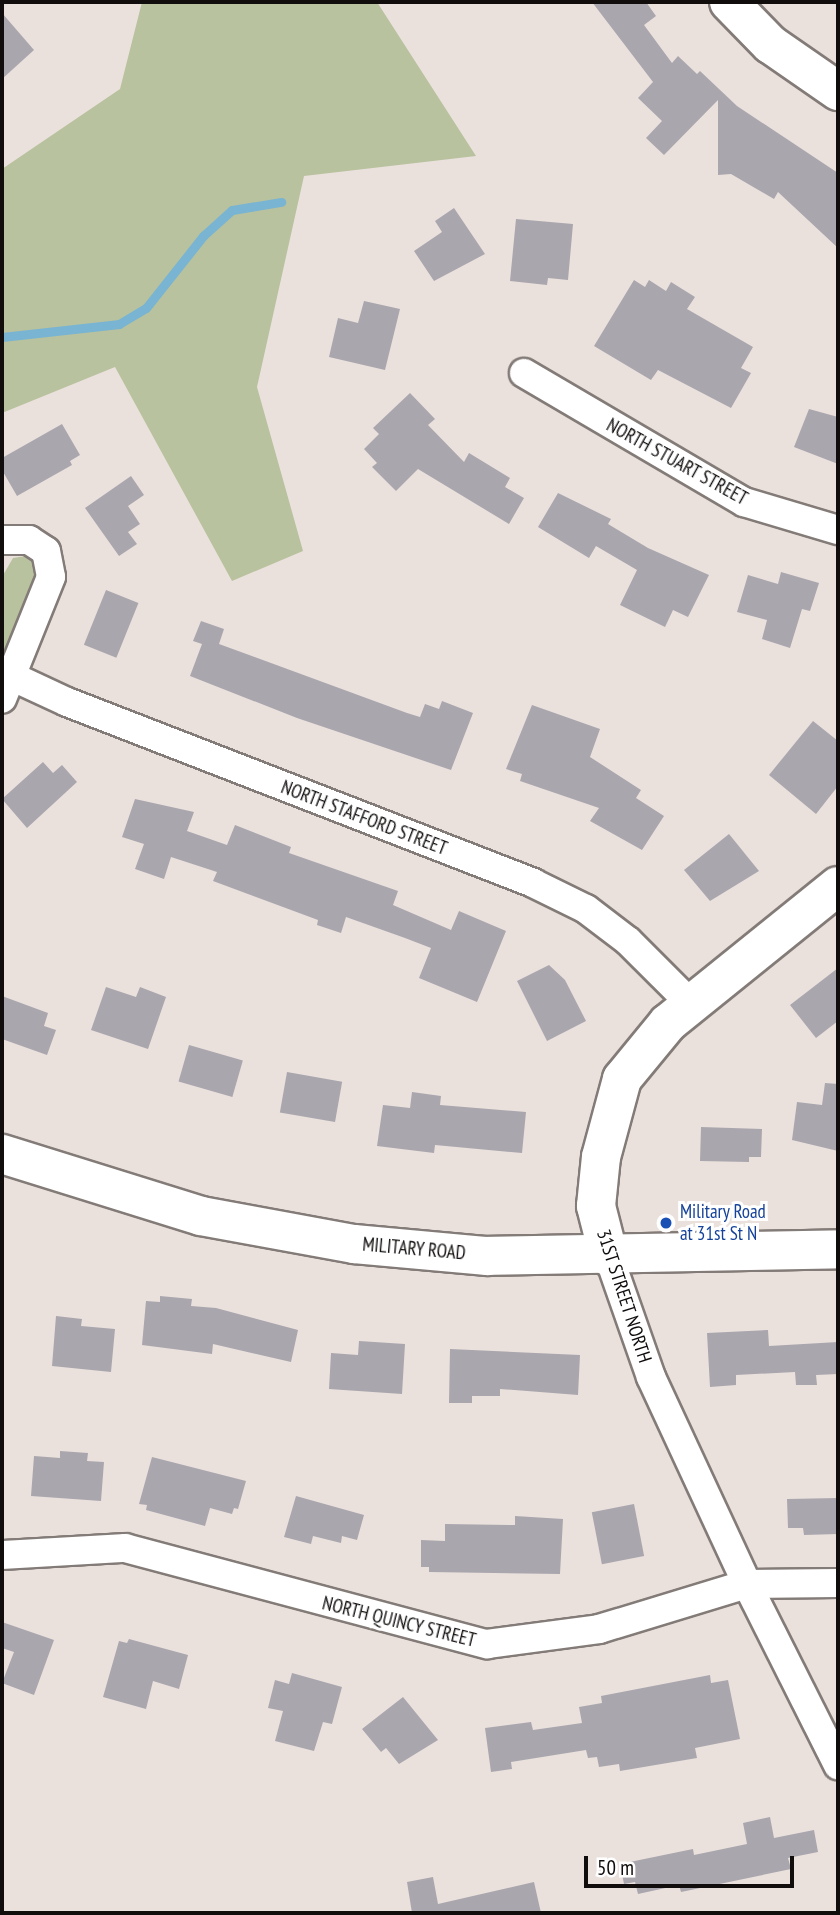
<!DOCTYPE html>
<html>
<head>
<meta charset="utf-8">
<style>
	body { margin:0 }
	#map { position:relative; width:840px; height:1915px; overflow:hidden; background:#eae1dd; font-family:"PT Sans Narrow",sans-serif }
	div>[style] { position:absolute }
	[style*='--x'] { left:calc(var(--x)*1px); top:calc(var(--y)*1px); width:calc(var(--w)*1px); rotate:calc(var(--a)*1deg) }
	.green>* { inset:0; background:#b9c29e }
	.stream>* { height:9px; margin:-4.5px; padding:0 4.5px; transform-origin:4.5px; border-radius:4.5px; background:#79b4d2 }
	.building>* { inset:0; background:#aaa6ae; transform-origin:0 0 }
	.roads { filter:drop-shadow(2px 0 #837b77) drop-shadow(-2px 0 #837b77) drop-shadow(0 2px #837b77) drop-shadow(0 -2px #837b77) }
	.street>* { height:28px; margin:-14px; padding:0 14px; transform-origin:14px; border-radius:14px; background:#fff }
	.secondary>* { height:38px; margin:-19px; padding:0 19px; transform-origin:19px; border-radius:19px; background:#fff }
	.dots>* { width:19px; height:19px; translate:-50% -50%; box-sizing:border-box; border:4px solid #fff; border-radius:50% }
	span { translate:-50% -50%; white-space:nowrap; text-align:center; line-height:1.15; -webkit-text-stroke:6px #fff; paint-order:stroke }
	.street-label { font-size:19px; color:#100d0c }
	.transit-label { font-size:19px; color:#164399 }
	.left { translate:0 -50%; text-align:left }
	.frame { position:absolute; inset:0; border:4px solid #100d0c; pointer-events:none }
	.scale { position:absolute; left:584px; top:1856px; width:210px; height:32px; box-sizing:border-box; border:4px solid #100d0c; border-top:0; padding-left:9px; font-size:21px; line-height:24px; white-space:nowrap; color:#100d0c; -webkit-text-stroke:5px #fff; paint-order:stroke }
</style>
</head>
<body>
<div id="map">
	<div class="green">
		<i style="clip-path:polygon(142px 2px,377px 2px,476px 156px,304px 176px,257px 387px,303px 551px,232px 581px,115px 367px,2px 413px,2px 169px,120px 89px)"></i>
		<i style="clip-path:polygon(26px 556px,33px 560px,37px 577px,2px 657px,2px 577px,13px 558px)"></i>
	</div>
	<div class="stream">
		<i style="--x:2;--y:337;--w:118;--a:-6.3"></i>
		<i style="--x:119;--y:324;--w:31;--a:-31"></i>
		<i style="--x:146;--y:308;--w:92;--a:-51.6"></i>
		<i style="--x:203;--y:236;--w:39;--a:-42"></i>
		<i style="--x:232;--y:210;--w:50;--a:-9.3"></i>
	</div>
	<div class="building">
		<i style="clip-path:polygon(592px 2px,646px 2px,656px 16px,644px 25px,672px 63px,678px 56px,697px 74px,700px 71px,737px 106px,838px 173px,838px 248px,778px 192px,774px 199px,731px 174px,718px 175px,718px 100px,664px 155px,646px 138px,662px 121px,638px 98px,653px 82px)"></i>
		<i style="clip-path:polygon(2px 13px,34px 50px,2px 79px)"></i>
		<i style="clip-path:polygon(454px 208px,485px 254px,434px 281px,414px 251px,442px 232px,435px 221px)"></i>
		<i style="clip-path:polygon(516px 219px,573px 224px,568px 280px,548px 278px,547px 285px,510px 281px)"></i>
		<i style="clip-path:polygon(634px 280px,645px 287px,649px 280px,666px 291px,671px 282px,695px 297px,687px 309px,753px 347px,741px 368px,751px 373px,731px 408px,658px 370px,651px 380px,594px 346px)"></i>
		<i style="clip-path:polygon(364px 301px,400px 309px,385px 370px,329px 357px,338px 318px,358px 323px)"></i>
		<i style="clip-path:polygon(410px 393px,435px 419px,428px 425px,464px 462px,469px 453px,510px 478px,505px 487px,524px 498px,509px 524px,418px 469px,396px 491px,372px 467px,377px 463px,364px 449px,379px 434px,373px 428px)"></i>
		<i style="clip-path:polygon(809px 409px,838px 417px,838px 464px,794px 447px)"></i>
		<i style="clip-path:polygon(62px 424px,80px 455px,70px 461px,72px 465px,17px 496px,2px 470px,2px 458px)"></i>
		<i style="clip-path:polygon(131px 476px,144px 495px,128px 506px,140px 524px,128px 532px,137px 544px,119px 556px,85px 508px)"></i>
		<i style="clip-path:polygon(558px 493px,611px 519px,608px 524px,648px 548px,709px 575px,688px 617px,673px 610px,665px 627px,620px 605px,637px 570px,596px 546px,589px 558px,538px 527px)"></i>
		<i style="clip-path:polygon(781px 572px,819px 583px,810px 611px,802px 609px,790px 648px,762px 639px,767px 620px,737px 612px,748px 575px,778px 584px)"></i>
		<i style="left:106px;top:590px;width:35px;height:59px;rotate:22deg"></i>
		<i style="clip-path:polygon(201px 621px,224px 629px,219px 644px,407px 713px,420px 717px,425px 704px,439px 709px,442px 701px,473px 713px,451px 770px,297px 718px,190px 676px,202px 644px,193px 641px)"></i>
		<i style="clip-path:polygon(532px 705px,600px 729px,590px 757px,641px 790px,636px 798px,664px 816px,642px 850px,590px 821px,599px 808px,520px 781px,522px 774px,506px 769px)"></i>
		<i style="clip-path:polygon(813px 721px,838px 741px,838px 786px,816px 814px,769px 775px)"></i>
		<i style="clip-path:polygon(43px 762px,53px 773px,62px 765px,77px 782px,27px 828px,2px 799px)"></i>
		<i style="clip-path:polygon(135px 799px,194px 812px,187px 831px,227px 845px,235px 825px,291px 847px,289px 853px,398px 891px,393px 905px,451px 930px,459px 911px,506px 931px,477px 1002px,419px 978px,431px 948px,405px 938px,346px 917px,341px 933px,317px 925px,318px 920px,213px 881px,217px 872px,171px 857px,164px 879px,135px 869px,144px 844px,122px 837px)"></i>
		<i style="clip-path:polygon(729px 834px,759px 871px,710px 901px,684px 870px)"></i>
		<i style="clip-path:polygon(549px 965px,565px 980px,586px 1021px,547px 1041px,517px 981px)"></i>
		<i style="clip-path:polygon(838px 968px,838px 1021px,816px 1038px,790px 1005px)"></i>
		<i style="clip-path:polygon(106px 987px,136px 997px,140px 987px,166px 997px,148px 1049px,91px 1030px)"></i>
		<i style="clip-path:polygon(2px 996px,48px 1013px,44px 1026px,56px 1030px,47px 1055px,2px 1039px)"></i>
		<i style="left:189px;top:1045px;width:56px;height:38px;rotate:16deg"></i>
		<i style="left:287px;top:1072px;width:56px;height:41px;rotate:10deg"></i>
		<i style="clip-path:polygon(825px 1083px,838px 1084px,838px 1151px,792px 1140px,797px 1102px,822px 1105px)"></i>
		<i style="clip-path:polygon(412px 1092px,441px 1096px,440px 1105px,526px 1112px,522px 1153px,435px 1145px,434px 1153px,377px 1146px,383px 1105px,410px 1108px)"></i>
		<i style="clip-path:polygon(701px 1127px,762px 1129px,761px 1157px,749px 1157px,749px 1162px,700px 1161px)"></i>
		<i style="clip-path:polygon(160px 1296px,192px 1299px,191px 1306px,216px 1308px,298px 1330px,291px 1362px,213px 1344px,212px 1354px,142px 1345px,146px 1301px,160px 1302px)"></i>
		<i style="clip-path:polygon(56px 1316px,82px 1319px,81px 1326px,115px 1329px,111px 1372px,52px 1366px)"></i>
		<i style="clip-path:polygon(768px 1330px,769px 1346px,838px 1342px,838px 1374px,816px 1375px,817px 1385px,796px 1385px,795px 1372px,736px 1375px,736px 1385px,710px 1387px,707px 1333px)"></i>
		<i style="clip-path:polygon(359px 1341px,405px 1344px,402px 1394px,329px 1389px,331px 1353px,358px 1355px)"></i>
		<i style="clip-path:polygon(450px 1349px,580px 1355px,578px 1395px,500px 1389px,500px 1396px,472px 1396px,472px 1403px,449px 1403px)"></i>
		<i style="clip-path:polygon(60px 1451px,88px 1453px,87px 1461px,104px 1462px,101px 1501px,31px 1496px,34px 1456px,60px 1458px)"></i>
		<i style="clip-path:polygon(152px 1457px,246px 1481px,238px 1509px,234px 1508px,232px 1514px,210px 1508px,205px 1526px,146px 1510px,147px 1505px,139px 1504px)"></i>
		<i style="clip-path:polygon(296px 1496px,364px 1515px,357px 1540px,342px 1536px,341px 1543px,313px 1536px,311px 1544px,284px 1537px)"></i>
		<i style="clip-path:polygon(838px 1498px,838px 1534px,804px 1535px,803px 1528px,788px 1528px,787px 1499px)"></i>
		<i style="left:634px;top:1504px;width:53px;height:43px;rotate:79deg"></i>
		<i style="clip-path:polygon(515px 1516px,563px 1519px,560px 1574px,429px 1572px,429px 1567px,421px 1567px,421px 1540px,445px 1541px,445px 1524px,515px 1525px)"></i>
		<i style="clip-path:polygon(2px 1622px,54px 1640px,34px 1695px,2px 1683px,14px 1652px,2px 1648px)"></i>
		<i style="clip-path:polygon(129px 1639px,188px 1655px,179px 1689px,153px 1681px,146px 1709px,103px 1697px,119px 1641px,127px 1643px)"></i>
		<i style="clip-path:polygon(292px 1673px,342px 1687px,332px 1724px,323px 1722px,314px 1751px,275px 1741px,283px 1711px,268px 1708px,275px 1680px,289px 1684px)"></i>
		<i style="clip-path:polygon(710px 1675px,711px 1683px,728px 1680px,740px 1739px,695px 1748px,697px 1758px,620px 1771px,619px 1764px,599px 1767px,597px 1757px,588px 1758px,586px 1750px,511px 1762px,512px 1769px,491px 1772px,485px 1728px,531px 1722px,533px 1730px,582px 1723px,579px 1707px,602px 1703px,601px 1696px)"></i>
		<i style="clip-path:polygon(403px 1697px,438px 1740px,399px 1764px,386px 1748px,381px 1752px,362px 1729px)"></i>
		<i style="clip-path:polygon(770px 1817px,774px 1838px,814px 1830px,818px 1852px,788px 1858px,791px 1869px,681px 1892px,679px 1885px,638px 1894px,635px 1882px,624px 1884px,620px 1864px,693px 1849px,694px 1855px,747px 1844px,743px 1823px)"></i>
		<i style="clip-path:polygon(433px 1877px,438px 1904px,534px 1882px,541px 1913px,412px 1913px,407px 1882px)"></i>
	</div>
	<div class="roads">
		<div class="street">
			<i style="--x:524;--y:373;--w:255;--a:30.4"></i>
			<i style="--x:744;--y:502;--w:98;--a:16.6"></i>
			<i style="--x:2;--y:540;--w:27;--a:0"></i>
			<i style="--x:29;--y:540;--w:20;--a:33"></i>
			<i style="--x:46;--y:551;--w:26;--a:79"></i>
			<i style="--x:51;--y:577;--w:131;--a:111.9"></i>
			<i style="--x:11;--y:676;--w:62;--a:24.9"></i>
			<i style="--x:67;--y:702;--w:500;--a:21.2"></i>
			<i style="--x:533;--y:883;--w:59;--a:26.1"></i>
			<i style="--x:586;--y:909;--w:53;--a:37.3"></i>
			<i style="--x:628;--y:941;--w:88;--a:45"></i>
			<i style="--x:609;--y:1257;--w:127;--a:70.7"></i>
			<i style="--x:651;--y:1377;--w:228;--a:65.1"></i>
			<i style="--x:747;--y:1584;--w:203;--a:63.3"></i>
			<i style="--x:2;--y:1555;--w:123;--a:-3.3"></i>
			<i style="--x:125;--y:1548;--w:375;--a:14.9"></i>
			<i style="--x:487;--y:1644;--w:113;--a:-7.6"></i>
			<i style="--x:599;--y:1629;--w:155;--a:-16.9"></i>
			<i style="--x:747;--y:1584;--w:91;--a:-0.6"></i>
		</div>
		<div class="secondary">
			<i style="--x:729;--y:2;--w:59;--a:45.7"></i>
			<i style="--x:770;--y:44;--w:83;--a:34.7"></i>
			<i style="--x:2;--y:1154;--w:208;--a:17.3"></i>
			<i style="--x:201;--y:1216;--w:156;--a:10.4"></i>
			<i style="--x:354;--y:1244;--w:134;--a:5.2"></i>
			<i style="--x:487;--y:1256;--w:351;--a:-1.1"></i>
			<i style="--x:609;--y:1257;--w:53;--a:-104.3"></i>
			<i style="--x:596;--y:1206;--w:49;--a:-84.2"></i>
			<i style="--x:601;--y:1157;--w:81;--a:-74.9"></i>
			<i style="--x:622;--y:1079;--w:72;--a:-50.6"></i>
			<i style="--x:668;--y:1023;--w:218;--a:-38.9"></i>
		</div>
	</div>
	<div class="dots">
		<i style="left:666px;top:1223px;background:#1a4fb4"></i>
	</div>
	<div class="street-label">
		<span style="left:677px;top:462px;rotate:29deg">NORTH STUART STREET</span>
		<span style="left:364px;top:818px;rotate:21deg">NORTH STAFFORD STREET</span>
		<span style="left:414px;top:1249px;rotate:5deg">MILITARY ROAD</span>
		<span style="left:624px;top:1296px;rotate:72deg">31ST STREET NORTH</span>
		<span style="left:399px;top:1622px;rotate:14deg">NORTH QUINCY STREET</span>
	</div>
	<div class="transit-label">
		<span class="left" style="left:680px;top:1223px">Military Road<br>at 31st St N</span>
	</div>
	<div class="frame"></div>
	<div class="scale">50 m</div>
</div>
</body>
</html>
